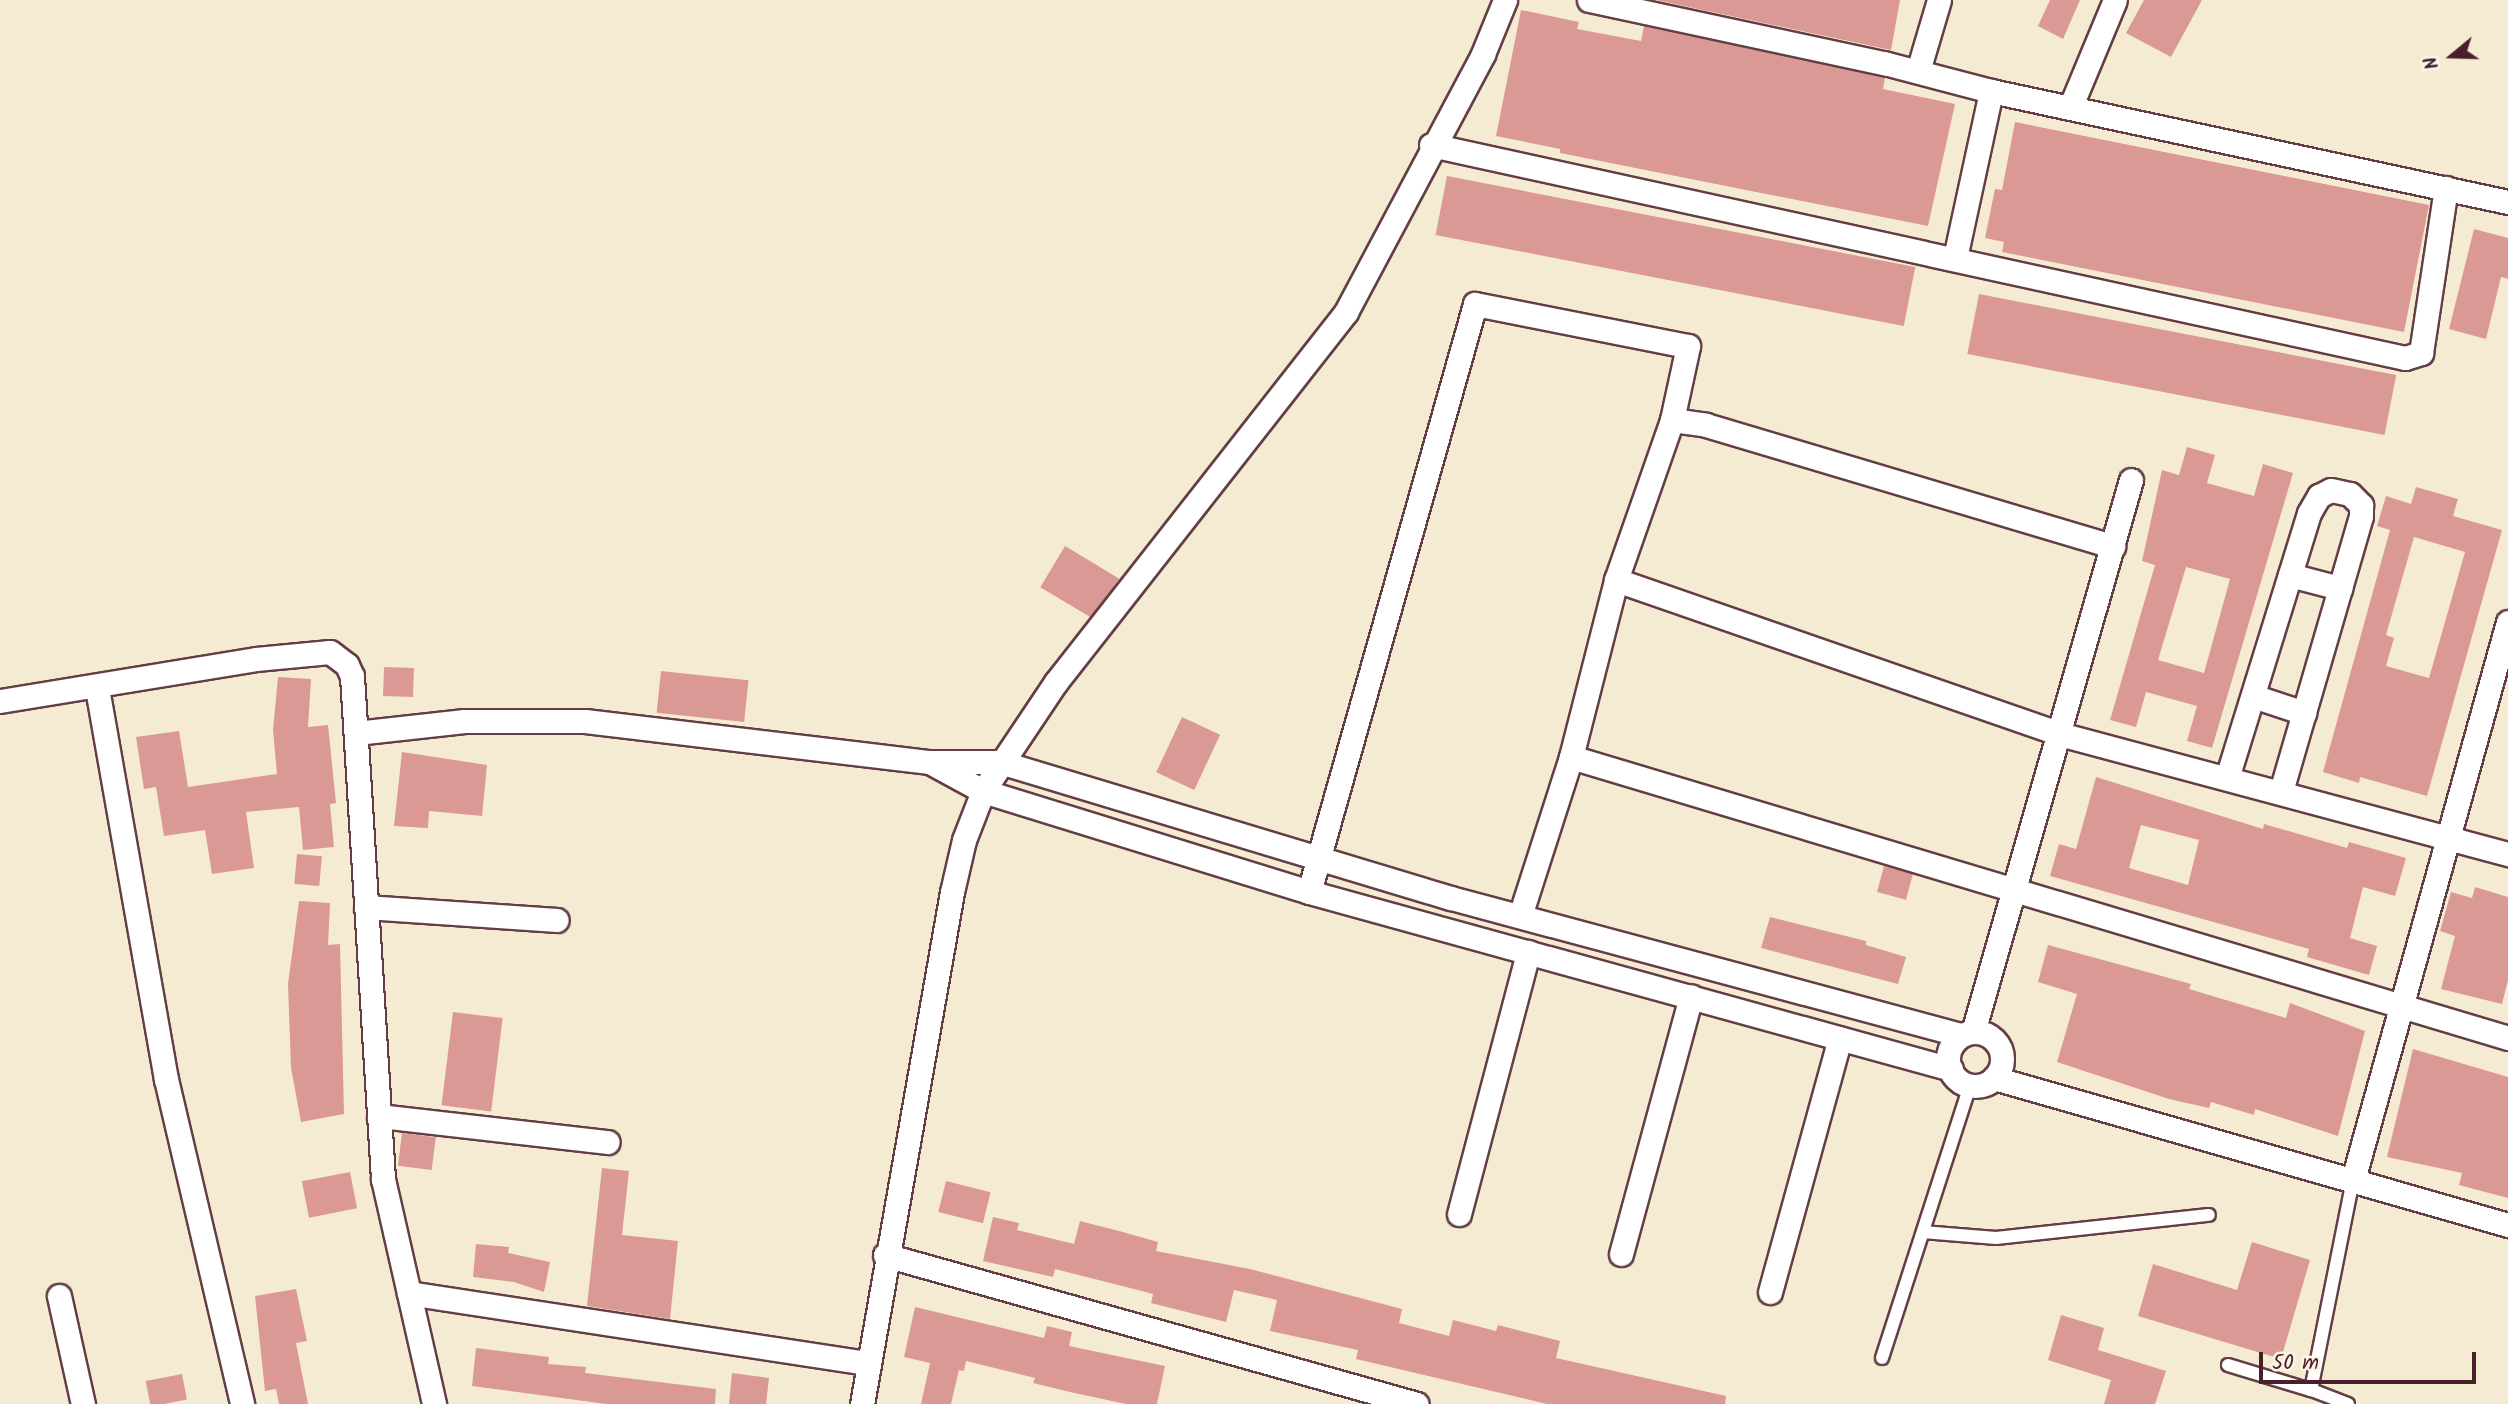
<!DOCTYPE html>
<html>
<head>
<meta charset="utf-8">
<style>
	body { margin:0 }
	#map { position:relative; width:2508px; height:1404px; overflow:hidden; background:#f5ebd3; font-family:Kalam,sans-serif }
	div>[style] { position:absolute }
	[style*='--x'] { left:calc(var(--x)*1px); top:calc(var(--y)*1px); width:calc(var(--w)*1px); rotate:calc(var(--a)*1deg) }
	.building>* { inset:0; background:#db9995; transform-origin:0 0 }
	.roads { filter:drop-shadow(2px 0 #643e44) drop-shadow(-2px 0 #643e44) drop-shadow(0 2px #643e44) drop-shadow(0 -2px #643e44) }
	.service>* { height:12px; margin:-6px; padding:0 6px; transform-origin:6px; border-radius:6px; background:#fff }
	.minor>* { height:23px; margin:-11.5px; padding:0 11.5px; transform-origin:11.5px; border-radius:11.5px; background:#fff }
	.minor>.ring { margin:-11.5px; padding:0; box-sizing:content-box; background:none; border:23px solid #fff; border-radius:50% }
	span { translate:-50% -50%; white-space:nowrap; text-align:center; line-height:1.15; -webkit-text-stroke:5px #fcf5e5; paint-order:stroke }
	.north { position:absolute; left:2417px; top:21px; width:70px; height:70px; -webkit-text-stroke:5px #fcf5e5; paint-order:stroke; rotate:251deg; font-size:19px; font-weight:700; line-height:28px; text-align:center; color:#4a1f2b }
	.north::after { content:''; display:block; margin:auto; width:24px; height:32px; background:#4a1f2b; clip-path:polygon(50% 0,100% 100%,50% 72%,0 100%) }
	.scale { position:absolute; left:2259px; top:1352px; width:217px; height:32px; box-sizing:border-box; border:4px solid #4a1f2b; border-top:0; padding-left:9px; font-size:21px; line-height:24px; white-space:nowrap; color:#4a1f2b; -webkit-text-stroke:5px #fcf5e5; paint-order:stroke }
</style>
</head>
<body>
<div id="map">
	<div class="building">
		<i style="clip-path:polygon(1656px 0,1900px 0,1891px 50px)"></i>
		<i style="clip-path:polygon(2050px 0,2080px 0,2063px 39px,2038px 26px)"></i>
		<i style="clip-path:polygon(2144px 0,2202px 0,2171px 57px,2126px 33px)"></i>
		<i style="clip-path:polygon(1521px 10px,1579px 22px,1577px 29px,1641px 41px,1644px 26px,1881px 77px,1885px 78px,1883px 89px,1955px 104px,1928px 226px,1560px 153px,1560px 149px,1496px 136px)"></i>
		<i style="clip-path:polygon(2015px 122px,2429px 205px,2404px 332px,2002px 252px,2004px 242px,1985px 238px,1995px 189px,2002px 190px)"></i>
		<i style="left:1447px;top:176px;width:477px;height:60px;rotate:11deg"></i>
		<i style="clip-path:polygon(2474px 229px,2508px 238px,2508px 279px,2501px 277px,2486px 339px,2449px 329px)"></i>
		<i style="left:1979px;top:294px;width:425px;height:61px;rotate:11deg"></i>
		<i style="clip-path:polygon(evenodd,2187px 447px,2215px 455px,2207px 483px,2254px 496px,2263px 464px,2293px 473px,2212px 748px,2187px 741px,2197px 706px,2146px 692px,2136px 727px,2110px 720px,2155px 565px,2142px 561px,2162px 470px,2179px 475px,2187px 447px,2186px 567px,2230px 579px,2204px 673px,2158px 660px,2186px 567px)"></i>
		<i style="clip-path:polygon(evenodd,2416px 487px,2458px 499px,2453px 516px,2502px 530px,2427px 796px,2360px 777px,2359px 783px,2323px 772px,2390px 530px,2377px 526px,2386px 496px,2411px 504px,2416px 487px,2414px 537px,2465px 552px,2429px 678px,2386px 666px,2394px 638px,2386px 635px,2414px 537px)"></i>
		<i style="left:1065px;top:546px;width:63px;height:48px;rotate:31deg"></i>
		<i style="left:384px;top:667px;width:30px;height:29px;rotate:2deg"></i>
		<i style="left:661px;top:671px;width:88px;height:42px;rotate:6deg"></i>
		<i style="clip-path:polygon(278px 677px,311px 679px,308px 727px,328px 725px,336px 803px,330px 804px,334px 847px,303px 850px,299px 807px,246px 812px,254px 868px,212px 874px,205px 830px,164px 836px,156px 787px,144px 789px,136px 737px,179px 731px,188px 787px,277px 774px,273px 730px)"></i>
		<i style="left:1182px;top:717px;width:42px;height:61px;rotate:25deg"></i>
		<i style="clip-path:polygon(402px 752px,487px 765px,482px 816px,429px 811px,428px 828px,394px 826px)"></i>
		<i style="clip-path:polygon(evenodd,2096px 777px,2263px 829px,2264px 824px,2347px 848px,2349px 842px,2406px 858px,2395px 896px,2363px 887px,2350px 938px,2377px 946px,2369px 975px,2307px 957px,2309px 949px,2050px 876px,2059px 844px,2076px 849px,2096px 777px,2141px 825px,2199px 840px,2188px 885px,2129px 868px,2141px 825px)"></i>
		<i style="left:297px;top:854px;width:25px;height:30px;rotate:5deg"></i>
		<i style="left:1884px;top:866px;width:30px;height:27px;rotate:15deg"></i>
		<i style="clip-path:polygon(2475px 887px,2508px 897px,2508px 980px,2502px 1004px,2441px 989px,2455px 936px,2440px 931px,2451px 892px,2472px 898px)"></i>
		<i style="clip-path:polygon(299px 901px,330px 903px,328px 945px,340px 944px,344px 1114px,301px 1122px,291px 1068px,288px 984px)"></i>
		<i style="clip-path:polygon(1770px 917px,1866px 941px,1866px 945px,1906px 957px,1898px 984px,1761px 948px)"></i>
		<i style="clip-path:polygon(2048px 945px,2191px 984px,2189px 989px,2286px 1018px,2290px 1003px,2365px 1031px,2338px 1136px,2255px 1109px,2254px 1115px,2211px 1102px,2209px 1108px,2169px 1099px,2057px 1062px,2077px 994px,2038px 982px)"></i>
		<i style="left:453px;top:1012px;width:50px;height:94px;rotate:7deg"></i>
		<i style="clip-path:polygon(2413px 1049px,2508px 1077px,2508px 1198px,2459px 1185px,2462px 1173px,2387px 1157px)"></i>
		<i style="left:402px;top:1133px;width:34px;height:33px;rotate:7deg"></i>
		<i style="clip-path:polygon(602px 1168px,629px 1171px,622px 1235px,678px 1241px,670px 1319px,587px 1306px)"></i>
		<i style="left:350px;top:1172px;width:37px;height:49px;rotate:79deg"></i>
		<i style="left:946px;top:1181px;width:46px;height:32px;rotate:14deg"></i>
		<i style="clip-path:polygon(993px 1217px,1019px 1223px,1017px 1230px,1074px 1244px,1080px 1221px,1119px 1231px,1158px 1242px,1156px 1251px,1250px 1269px,1402px 1309px,1399px 1323px,1449px 1336px,1453px 1320px,1496px 1331px,1498px 1325px,1560px 1341px,1556px 1358px,1726px 1396px,1725px 1404px,1547px 1404px,1356px 1359px,1358px 1350px,1270px 1331px,1277px 1300px,1234px 1290px,1226px 1322px,1151px 1303px,1153px 1294px,1130px 1288px,1055px 1269px,1053px 1277px,983px 1261px)"></i>
		<i style="clip-path:polygon(2252px 1242px,2310px 1260px,2281px 1359px,2138px 1316px,2153px 1264px,2237px 1290px)"></i>
		<i style="clip-path:polygon(476px 1244px,509px 1247px,508px 1253px,550px 1262px,544px 1292px,514px 1282px,473px 1277px)"></i>
		<i style="clip-path:polygon(296px 1289px,307px 1341px,296px 1343px,308px 1404px,279px 1404px,276px 1389px,265px 1391px,255px 1296px)"></i>
		<i style="clip-path:polygon(915px 1307px,1044px 1338px,1047px 1326px,1072px 1332px,1069px 1346px,1165px 1366px,1157px 1404px,1126px 1404px,1070px 1392px,1033px 1383px,1035px 1378px,966px 1361px,964px 1371px,959px 1370px,951px 1404px,921px 1404px,930px 1363px,904px 1357px)"></i>
		<i style="clip-path:polygon(2061px 1315px,2104px 1328px,2098px 1350px,2166px 1371px,2155px 1404px,2104px 1404px,2111px 1380px,2048px 1360px)"></i>
		<i style="clip-path:polygon(476px 1348px,549px 1357px,548px 1364px,586px 1367px,585px 1373px,716px 1389px,715px 1404px,606px 1404px,472px 1386px)"></i>
		<i style="clip-path:polygon(732px 1373px,769px 1378px,766px 1404px,729px 1404px)"></i>
		<i style="left:182px;top:1374px;width:26px;height:37px;rotate:79deg"></i>
	</div>
	<div class="roads">
		<div class="service">
			<i style="--x:1923;--y:1232;--w:73;--a:4.7"></i>
			<i style="--x:1996;--y:1238;--w:214;--a:-6.2"></i>
			<i style="--x:1882;--y:1358;--w:287;--a:-72.1"></i>
			<i style="--x:2228;--y:1365;--w:87;--a:16.8"></i>
			<i style="--x:2348;--y:1404;--w:40;--a:-159"></i>
			<i style="--x:2311;--y:1390;--w:214;--a:-78.7"></i>
		</div>
		<div class="minor">
			<i style="--x:1589;--y:0;--w:302;--a:12.1"></i>
			<i style="--x:1884;--y:63;--w:111;--a:14.7"></i>
			<i style="--x:1918;--y:71;--w:74;--a:-73.5"></i>
			<i style="--x:2070;--y:108;--w:117;--a:-67.4"></i>
			<i style="--x:1431;--y:145;--w:997;--a:12.34"></i>
			<i style="--x:2405;--y:358;--w:17;--a:-17"></i>
			<i style="--x:2421;--y:353;--w:167;--a:-81.4"></i>
			<i style="--x:1955;--y:258;--w:171;--a:-77.8"></i>
			<i style="--x:1991;--y:91;--w:529;--a:12.12"></i>
			<i style="--x:2290;--y:575;--w:52;--a:14.6"></i>
			<i style="--x:1616;--y:580;--w:470;--a:19.1"></i>
			<i style="--x:2060;--y:734;--w:464;--a:15"></i>
			<i style="--x:97;--y:688;--w:397;--a:80"></i>
			<i style="--x:166;--y:1079;--w:334;--a:76.8"></i>
			<i style="--x:2253;--y:696;--w:54;--a:18.4"></i>
			<i style="--x:0;--y:701;--w:259;--a:-9.3"></i>
			<i style="--x:256;--y:659;--w:74;--a:-5.4"></i>
			<i style="--x:330;--y:652;--w:21;--a:37"></i>
			<i style="--x:347;--y:665;--w:12;--a:66"></i>
			<i style="--x:352;--y:676;--w:504;--a:86.47"></i>
			<i style="--x:383;--y:1179;--w:231;--a:77.2"></i>
			<i style="--x:356;--y:733;--w:109;--a:-6.3"></i>
			<i style="--x:464;--y:721;--w:121;--a:0"></i>
			<i style="--x:585;--y:721;--w:347;--a:6.8"></i>
			<i style="--x:930;--y:762;--w:70;--a:0"></i>
			<i style="--x:1000;--y:762;--w:471;--a:16.8"></i>
			<i style="--x:1451;--y:898;--w:528;--a:15.04"></i>
			<i style="--x:1571;--y:757;--w:978;--a:16.69"></i>
			<i style="--x:933;--y:764;--w:57;--a:28.4"></i>
			<i style="--x:983;--y:791;--w:341;--a:17.2"></i>
			<i style="--x:1309;--y:892;--w:666;--a:15.41"></i>
			<i style="--x:2227;--y:778;--w:277;--a:-72.8"></i>
			<i style="--x:2309;--y:513;--w:20;--a:-60"></i>
			<i style="--x:2319;--y:496;--w:13;--a:-27"></i>
			<i style="--x:2331;--y:490;--w:19;--a:12"></i>
			<i style="--x:2350;--y:494;--w:16;--a:45"></i>
			<i style="--x:2361;--y:505;--w:11;--a:90"></i>
			<i style="--x:2361;--y:516;--w:287;--a:106.2"></i>
			<i style="--x:1309;--y:892;--w:611;--a:-74.23"></i>
			<i style="--x:1475;--y:304;--w:217;--a:11.2"></i>
			<i style="--x:1688;--y:346;--w:76;--a:102.2"></i>
			<i style="--x:366;--y:907;--w:191;--a:3.9"></i>
			<i style="--x:1520;--y:916;--w:167;--a:-72.2"></i>
			<i style="--x:1571;--y:757;--w:183;--a:-75.7"></i>
			<i style="--x:1616;--y:580;--w:170;--a:-70.7"></i>
			<i style="--x:1672;--y:420;--w:34;--a:8"></i>
			<i style="--x:1706;--y:425;--w:425;--a:16.6"></i>
			<i style="--x:1973;--y:1032;--w:574;--a:-74.03"></i>
			<i class="ring" style="left:1948px;top:1032px;width:31px;height:31px"></i>
			<i style="--x:1994;--y:1078;--w:535;--a:15.96"></i>
			<i style="--x:379;--y:1116;--w:230;--a:6.5"></i>
			<i style="--x:2353;--y:1180;--w:579;--a:-74.48"></i>
			<i style="--x:1459;--y:1214;--w:271;--a:-75.2"></i>
			<i style="--x:1621;--y:1254;--w:267;--a:-74.8"></i>
			<i style="--x:885;--y:1255;--w:552;--a:15.65"></i>
			<i style="--x:1770;--y:1292;--w:263;--a:-74.6"></i>
			<i style="--x:409;--y:1293;--w:464;--a:8.7"></i>
			<i style="--x:59;--y:1296;--w:111;--a:77.5"></i>
			<i style="--x:862;--y:1404;--w:520;--a:-80.03"></i>
			<i style="--x:952;--y:892;--w:53;--a:-77"></i>
			<i style="--x:964;--y:840;--w:53;--a:-68.8"></i>
			<i style="--x:983;--y:791;--w:131;--a:-56.2"></i>
			<i style="--x:1056;--y:682;--w:470;--a:-51.9"></i>
			<i style="--x:1346;--y:312;--w:292;--a:-62"></i>
			<i style="--x:1483;--y:54;--w:58;--a:-67.8"></i>
		</div>
	</div>
	<div class="north">N</div>
	<div class="scale">50 m</div>
</div>
</body>
</html>
